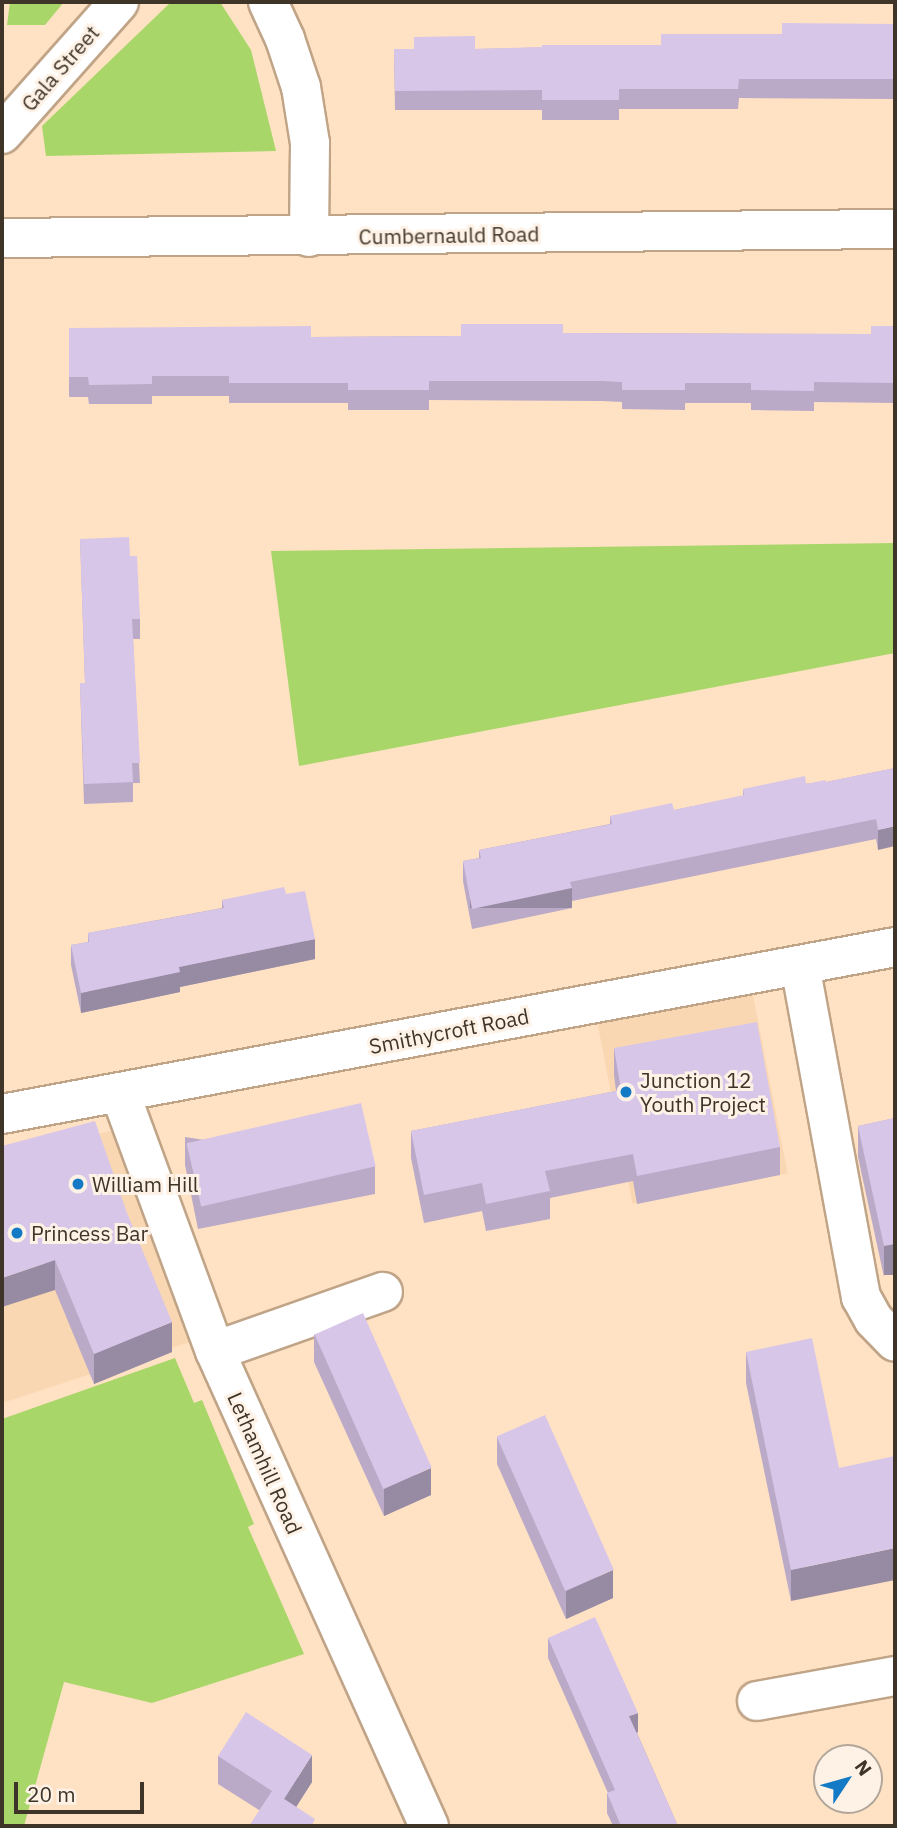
<!DOCTYPE html>
<html>
<head>
<meta charset="utf-8">
<style>
	body { margin:0 }
	#map { position:relative; width:897px; height:1828px; overflow:hidden; background:#ffe1c3; font-family:"IBM Plex Sans",sans-serif }
	div>[style] { position:absolute }
	[style*='--x'] { left:calc(var(--x)*1px); top:calc(var(--y)*1px); width:calc(var(--w)*1px); rotate:calc(var(--a)*1deg) }
	.built>* { inset:0; background:#f9d7b2; transform-origin:0 0 }
	.green>* { inset:0; background:#a8d669 }
	.roads { filter:drop-shadow(2px 0 #c0a487) drop-shadow(-2px 0 #c0a487) drop-shadow(0 2px #c0a487) drop-shadow(0 -2px #c0a487) }
	.minor>* { height:38px; margin:-19px; padding:0 19px; transform-origin:19px; border-radius:19px; background:#fff }
	.major>* { height:38px; margin:-19px; padding:0 19px; transform-origin:19px; border-radius:19px; background:#fff }
	.wall>* { inset:0; background:#baaac8 }
	.shaded-wall>* { inset:0; background:#978ba3; transform-origin:0 0 }
	.building>* { inset:0; background:#d8c6e9; transform-origin:0 0 }
	.dots>* { width:19px; height:19px; translate:-50% -50%; box-sizing:border-box; border:4px solid #fef2e6; border-radius:50% }
	span { translate:-50% -50%; white-space:nowrap; text-align:center; line-height:1.15; -webkit-text-stroke:6px #fef2e6; paint-order:stroke }
	.street-label { font-size:21px; color:#3f3428 }
	.poi-label { font-size:21px; color:#3f3428 }
	.left { translate:0 -50%; text-align:left }
	.frame { position:absolute; inset:0; border:4px solid #3f3428; pointer-events:none }
	.north { position:absolute; left:813px; top:1744px; width:70px; height:70px; box-sizing:border-box; background:#fef2e6; border:2px solid #b2a69a; border-radius:50%; rotate:54deg; font-size:19px; font-weight:700; line-height:28px; text-align:center; color:#3f3428 }
	.north::after { content:''; display:block; margin:auto; width:24px; height:32px; background:#157ac5; clip-path:polygon(50% 0,100% 100%,50% 72%,0 100%) }
	.scale { position:absolute; left:14px; top:1782px; width:130px; height:32px; box-sizing:border-box; border:4px solid #3f3428; border-top:0; padding-left:9px; font-size:21px; line-height:24px; white-space:nowrap; color:#3f3428; -webkit-text-stroke:5px #fef2e6; paint-order:stroke }
</style>
</head>
<body>
<div id="map">
	<div class="built">
		<i style="left:750px;top:980px;width:197px;height:158px;rotate:79deg"></i>
		<i style="clip-path:polygon(111px 1131px,196px 1340px,2px 1403px,2px 1155px)"></i>
	</div>
	<div class="green">
		<i style="clip-path:polygon(10px 2px,64px 2px,45px 25px,7px 25px)"></i>
		<i style="clip-path:polygon(171px 2px,220px 2px,251px 50px,276px 151px,46px 156px,42px 126px)"></i>
		<i style="clip-path:polygon(895px 543px,895px 653px,299px 766px,271px 551px)"></i>
		<i style="clip-path:polygon(175px 1358px,194px 1403px,202px 1400px,254px 1524px,248px 1527px,304px 1654px,152px 1703px,64px 1682px,24px 1826px,2px 1826px,2px 1419px)"></i>
	</div>
	<div class="roads">
		<div class="minor">
			<i style="--x:268;--y:2;--w:41;--a:65.3"></i>
			<i style="--x:285;--y:39;--w:51;--a:71.6"></i>
			<i style="--x:301;--y:87;--w:57;--a:80.9"></i>
			<i style="--x:310;--y:143;--w:94;--a:90.6"></i>
			<i style="--x:2;--y:134;--w:176;--a:-48.4"></i>
			<i style="--x:800;--y:965;--w:338;--a:79.6"></i>
			<i style="--x:861;--y:1297;--w:26;--a:61"></i>
			<i style="--x:874;--y:1320;--w:30;--a:46"></i>
			<i style="--x:120;--y:1093;--w:275;--a:69.8"></i>
			<i style="--x:215;--y:1351;--w:521;--a:65.75"></i>
			<i style="--x:2;--y:1114;--w:908;--a:-10.59"></i>
			<i style="--x:215;--y:1351;--w:178;--a:-19.4"></i>
			<i style="--x:757;--y:1701;--w:140;--a:-10.3"></i>
		</div>
		<div class="major">
			<i style="--x:2;--y:238;--w:893;--a:-0.58"></i>
		</div>
	</div>
	<div class="wall">
		<i style="clip-path:polygon(895px 24px,895px 99px,739px 98px,738px 109px,619px 109px,619px 120px,542px 120px,542px 110px,395px 110px,394px 49px,475px 49px,661px 45px)"></i>
		<i style="clip-path:polygon(895px 326px,895px 403px,814px 402px,814px 411px,751px 410px,751px 403px,685px 403px,685px 410px,622px 409px,622px 402px,602px 401px,429px 400px,429px 410px,348px 410px,348px 403px,229px 403px,229px 396px,152px 396px,152px 404px,89px 404px,88px 397px,69px 397px,69px 328px,311px 337px,461px 336px,563px 333px,871px 334px)"></i>
		<i style="clip-path:polygon(80px 539px,130px 556px,140px 619px,140px 639px,133px 639px,140px 783px,133px 783px,133px 802px,84px 804px,80px 683px,85px 683px)"></i>
		<i style="clip-path:polygon(895px 768px,878px 850px,876px 839px,572px 901px,572px 908px,472px 929px,463px 881px,463px 861px,479px 858px,479px 850px,610px 824px,610px 816px,674px 810px,743px 796px,743px 789px,826px 782px)"></i>
		<i style="clip-path:polygon(286px 894px,315px 959px,180px 987px,180px 992px,81px 1013px,71px 965px,71px 945px,88px 942px,88px 933px,222px 908px,222px 900px)"></i>
		<i style="clip-path:polygon(614px 1048px,780px 1147px,780px 1175px,637px 1204px,633px 1181px,550px 1198px,550px 1219px,486px 1231px,482px 1211px,424px 1223px,411px 1158px,411px 1131px,616px 1091px,614px 1075px)"></i>
		<i style="clip-path:polygon(895px 1118px,884px 1277px,858px 1157px,858px 1126px)"></i>
		<i style="clip-path:polygon(185px 1137px,375px 1166px,375px 1194px,198px 1229px,185px 1165px)"></i>
		<i style="clip-path:polygon(2px 1146px,172px 1352px,94px 1384px,55px 1290px)"></i>
		<i style="clip-path:polygon(314px 1334px,431px 1495px,384px 1516px,314px 1362px)"></i>
		<i style="clip-path:polygon(746px 1352px,839px 1468px,791px 1601px,746px 1383px)"></i>
		<i style="clip-path:polygon(497px 1437px,613px 1598px,566px 1619px,497px 1464px)"></i>
		<i style="clip-path:polygon(548px 1638px,638px 1732px,637px 1733px,678px 1826px,613px 1826px,607px 1813px,607px 1793px,608px 1793px,548px 1658px)"></i>
		<i style="clip-path:polygon(218px 1756px,312px 1782px,296px 1807px,315px 1826px,259px 1810px,218px 1784px)"></i>
	</div>
	<div class="shaded-wall">
		<i style="clip-path:polygon(895px 826px,895px 846px,878px 850px,878px 830px)"></i>
		<i style="left:572px;top:888px;width:20px;height:102px;rotate:90deg"></i>
		<i style="clip-path:polygon(315px 939px,315px 959px,180px 987px,180px 992px,81px 1013px,81px 993px,179px 967px)"></i>
		<i style="left:895px;top:1244px;width:31px;height:11px;rotate:90deg"></i>
		<i style="clip-path:polygon(55px 1260px,55px 1290px,2px 1307px,2px 1278px)"></i>
		<i style="clip-path:polygon(172px 1322px,172px 1352px,94px 1384px,94px 1354px)"></i>
		<i style="clip-path:polygon(431px 1468px,431px 1495px,384px 1516px,384px 1489px)"></i>
		<i style="clip-path:polygon(895px 1548px,895px 1580px,791px 1601px,791px 1570px)"></i>
		<i style="clip-path:polygon(613px 1570px,613px 1598px,566px 1619px,566px 1591px)"></i>
		<i style="clip-path:polygon(638px 1713px,638px 1732px,629px 1736px,629px 1716px)"></i>
		<i style="clip-path:polygon(312px 1755px,312px 1782px,284px 1826px,284px 1799px)"></i>
	</div>
	<div class="building">
		<i style="clip-path:polygon(782px 23px,895px 24px,895px 79px,739px 79px,738px 89px,619px 89px,619px 100px,542px 100px,542px 90px,395px 91px,394px 49px,414px 49px,414px 37px,475px 36px,475px 49px,542px 47px,542px 45px,661px 45px,661px 34px,782px 34px)"></i>
		<i style="clip-path:polygon(461px 324px,563px 324px,563px 333px,871px 334px,871px 326px,895px 326px,895px 383px,814px 382px,814px 391px,751px 390px,751px 383px,685px 383px,685px 390px,622px 390px,622px 382px,602px 381px,429px 381px,429px 390px,348px 390px,348px 383px,229px 383px,229px 376px,152px 376px,152px 384px,89px 385px,88px 377px,69px 377px,69px 328px,311px 326px,311px 337px,461px 336px)"></i>
		<i style="clip-path:polygon(129px 537px,130px 556px,137px 556px,140px 619px,132px 619px,140px 763px,132px 763px,133px 782px,84px 784px,80px 683px,85px 683px,80px 539px)"></i>
		<i style="clip-path:polygon(895px 768px,895px 826px,878px 830px,876px 819px,570px 882px,572px 888px,472px 909px,463px 861px,481px 858px,479px 850px,612px 824px,610px 816px,672px 803px,674px 810px,744px 795px,743px 789px,805px 776px,806px 784px,825px 780px,826px 782px)"></i>
		<i style="clip-path:polygon(284px 887px,286px 894px,305px 891px,315px 939px,179px 967px,180px 972px,81px 993px,71px 945px,89px 942px,88px 933px,224px 908px,222px 900px)"></i>
		<i style="clip-path:polygon(757px 1022px,780px 1147px,637px 1176px,633px 1154px,545px 1171px,550px 1191px,486px 1204px,482px 1183px,424px 1195px,411px 1131px,621px 1090px,614px 1048px)"></i>
		<i style="left:361px;top:1103px;width:65px;height:179px;rotate:77deg"></i>
		<i style="clip-path:polygon(895px 1118px,895px 1244px,884px 1246px,858px 1126px)"></i>
		<i style="clip-path:polygon(95px 1121px,127px 1213px,172px 1322px,94px 1354px,55px 1260px,2px 1278px,2px 1146px)"></i>
		<i style="left:363px;top:1313px;width:169px;height:53px;rotate:66deg"></i>
		<i style="clip-path:polygon(812px 1338px,839px 1468px,895px 1456px,895px 1548px,791px 1570px,746px 1352px)"></i>
		<i style="left:545px;top:1415px;width:169px;height:53px;rotate:66deg"></i>
		<i style="clip-path:polygon(595px 1617px,638px 1713px,629px 1716px,678px 1826px,621px 1826px,607px 1793px,615px 1790px,548px 1638px)"></i>
		<i style="clip-path:polygon(246px 1712px,312px 1755px,284px 1799px,275px 1793px,315px 1819px,311px 1826px,249px 1826px,272px 1791px,218px 1756px)"></i>
	</div>
	<div class="dots">
		<i style="left:626px;top:1092px;background:#157ac5"></i>
		<i style="left:78px;top:1184px;background:#157ac5"></i>
		<i style="left:17px;top:1233px;background:#157ac5"></i>
	</div>
	<div class="street-label">
		<span style="left:60px;top:68px;rotate:-49deg">Gala Street</span>
		<span style="left:449px;top:235px;rotate:-1deg">Cumbernauld Road</span>
		<span style="left:449px;top:1031px;rotate:-11deg">Smithycroft Road</span>
		<span style="left:265px;top:1463px;rotate:66deg">Lethamhill Road</span>
	</div>
	<div class="poi-label">
		<span class="left" style="left:640px;top:1092px">Junction 12<br>Youth Project</span>
		<span class="left" style="left:92px;top:1184px">William Hill</span>
		<span class="left" style="left:31px;top:1233px">Princess Bar</span>
	</div>
	<div class="frame"></div>
	<div class="north">N</div>
	<div class="scale">20 m</div>
</div>
</body>
</html>
